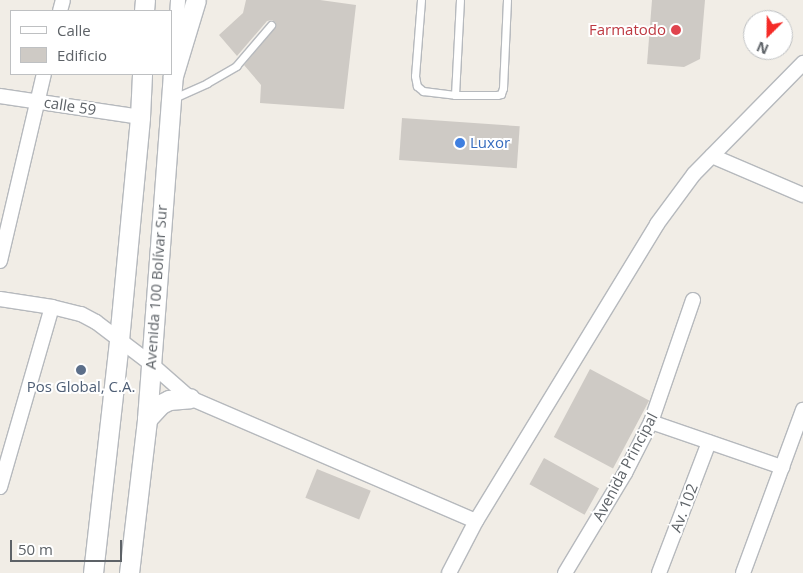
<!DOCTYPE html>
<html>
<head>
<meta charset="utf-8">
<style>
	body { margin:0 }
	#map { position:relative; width:803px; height:573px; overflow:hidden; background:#f1ede6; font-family:"Open Sans",sans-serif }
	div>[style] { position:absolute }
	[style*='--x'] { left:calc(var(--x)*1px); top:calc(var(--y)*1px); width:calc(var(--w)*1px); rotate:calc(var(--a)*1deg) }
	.building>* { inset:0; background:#cecac5; transform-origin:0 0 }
	.roads { filter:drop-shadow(1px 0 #b6b9bd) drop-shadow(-1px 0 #b6b9bd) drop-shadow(0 1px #b6b9bd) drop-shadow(0 -1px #b6b9bd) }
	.lane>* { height:7px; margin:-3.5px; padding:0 3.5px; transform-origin:3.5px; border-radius:3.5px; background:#fff }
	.street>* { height:14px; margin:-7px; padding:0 7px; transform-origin:7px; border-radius:7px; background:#fff }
	.secondary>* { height:19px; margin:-9.5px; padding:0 9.5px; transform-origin:9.5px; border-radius:9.5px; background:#fff }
	.dots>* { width:14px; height:14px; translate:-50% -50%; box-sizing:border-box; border:2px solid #fff; border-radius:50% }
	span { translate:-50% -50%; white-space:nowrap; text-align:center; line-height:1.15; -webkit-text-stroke:4px #fff; paint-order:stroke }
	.health-label { font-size:15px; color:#be3a42 }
	.right { translate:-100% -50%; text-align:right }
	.street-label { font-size:15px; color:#5d6267 }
	.shop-label { font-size:15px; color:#366cbe }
	.left { translate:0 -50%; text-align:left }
	.service-label { font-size:15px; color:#4e5e75 }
	.legend { position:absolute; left:10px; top:10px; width:162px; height:65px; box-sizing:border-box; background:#fff; border:1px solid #bec0c2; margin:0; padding:6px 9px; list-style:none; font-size:15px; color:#5d6267 }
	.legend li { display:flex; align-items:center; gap:10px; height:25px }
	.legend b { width:25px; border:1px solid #bec0c2 }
	.north { position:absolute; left:743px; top:10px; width:50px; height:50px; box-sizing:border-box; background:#fff; border:1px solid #bec0c2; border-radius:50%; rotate:203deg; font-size:14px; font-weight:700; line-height:20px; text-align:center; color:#5d6267 }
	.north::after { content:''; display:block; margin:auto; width:18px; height:22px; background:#f52b27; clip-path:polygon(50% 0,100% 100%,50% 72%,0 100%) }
	.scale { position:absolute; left:10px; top:540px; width:112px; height:22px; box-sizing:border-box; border:2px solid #5d6267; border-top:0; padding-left:6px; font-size:15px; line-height:18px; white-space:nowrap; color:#5d6267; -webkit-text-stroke:4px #fff; paint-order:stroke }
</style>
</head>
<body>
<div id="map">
	<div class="building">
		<i style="clip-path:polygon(246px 0,320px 0,356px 5px,344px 109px,260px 103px,261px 85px,244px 65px,275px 28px,276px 23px,272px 20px,267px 21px,237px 56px,219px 35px,243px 13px)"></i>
		<i style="clip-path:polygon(652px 0,705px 0,700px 59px,684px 67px,647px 64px)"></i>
		<i style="left:402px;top:118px;width:118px;height:42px;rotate:4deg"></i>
		<i style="left:590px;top:369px;width:67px;height:77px;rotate:28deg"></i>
		<i style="left:544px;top:458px;width:63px;height:30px;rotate:29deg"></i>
		<i style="left:317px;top:469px;width:58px;height:31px;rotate:22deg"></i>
	</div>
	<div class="roads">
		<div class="lane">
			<i style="--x:421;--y:0;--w:76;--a:94.5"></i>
			<i style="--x:415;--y:76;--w:10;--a:79"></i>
			<i style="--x:417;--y:86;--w:8;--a:40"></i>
			<i style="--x:423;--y:91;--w:32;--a:7"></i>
			<i style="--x:455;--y:95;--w:95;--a:-87"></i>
			<i style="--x:455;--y:95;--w:42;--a:0"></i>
			<i style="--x:497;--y:95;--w:4;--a:-14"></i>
			<i style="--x:501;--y:94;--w:6;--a:-72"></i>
			<i style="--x:503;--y:88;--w:88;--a:-87.4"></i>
			<i style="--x:174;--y:98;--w:36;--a:-24"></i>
			<i style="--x:207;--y:83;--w:34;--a:-30"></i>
			<i style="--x:236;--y:66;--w:54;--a:-49.5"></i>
		</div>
		<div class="street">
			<i style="--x:60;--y:11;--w:11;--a:-75"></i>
			<i style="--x:175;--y:51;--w:51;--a:-86.6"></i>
			<i style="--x:0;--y:96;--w:142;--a:8.5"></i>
			<i style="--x:712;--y:156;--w:99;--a:23.2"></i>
			<i style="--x:0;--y:261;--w:192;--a:-76.8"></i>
			<i style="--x:0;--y:299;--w:53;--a:8.7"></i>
			<i style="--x:52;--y:307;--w:30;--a:14"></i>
			<i style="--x:81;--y:314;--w:17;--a:28"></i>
			<i style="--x:96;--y:322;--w:68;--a:37.2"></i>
			<i style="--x:150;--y:363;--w:53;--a:41.2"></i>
			<i style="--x:190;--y:398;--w:311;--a:23.3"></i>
			<i style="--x:651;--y:422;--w:139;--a:19"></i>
			<i style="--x:0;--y:487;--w:187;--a:-73.9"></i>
			<i style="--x:449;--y:573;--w:59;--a:-62.6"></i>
			<i style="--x:476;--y:521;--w:348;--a:-58.6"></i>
			<i style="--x:657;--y:224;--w:62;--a:-53.5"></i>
			<i style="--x:694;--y:174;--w:156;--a:-45.5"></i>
			<i style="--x:565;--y:573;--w:117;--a:-59"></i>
			<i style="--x:625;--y:473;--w:57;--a:-63"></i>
			<i style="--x:651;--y:422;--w:129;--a:-71"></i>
			<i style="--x:659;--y:573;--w:140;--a:-69.1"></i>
			<i style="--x:743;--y:573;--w:174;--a:-69.8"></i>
		</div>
		<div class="secondary">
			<i style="--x:144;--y:11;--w:11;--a:-85"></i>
			<i style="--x:147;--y:419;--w:21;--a:-47"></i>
			<i style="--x:161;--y:404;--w:9;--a:-27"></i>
			<i style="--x:169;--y:400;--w:21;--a:-5"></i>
			<i style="--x:93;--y:573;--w:234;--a:-83.6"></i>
			<i style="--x:119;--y:340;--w:224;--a:-84.6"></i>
			<i style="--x:140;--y:117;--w:43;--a:-87.3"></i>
			<i style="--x:129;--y:573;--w:155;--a:-83.3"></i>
			<i style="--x:147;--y:419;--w:344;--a:-85.7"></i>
			<i style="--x:173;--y:76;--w:79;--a:-73.2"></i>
		</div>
	</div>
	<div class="dots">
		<i style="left:676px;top:30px;background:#e0444e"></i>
		<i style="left:460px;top:143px;background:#3f7fe0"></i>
		<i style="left:81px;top:370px;background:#5c6f8a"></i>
	</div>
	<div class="health-label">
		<span class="right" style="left:666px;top:30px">Farmatodo</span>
	</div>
	<div class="street-label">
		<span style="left:70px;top:106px;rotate:9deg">calle 59</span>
		<span style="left:156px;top:287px;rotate:-86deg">Avenida 100 Bolívar Sur</span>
		<span style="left:625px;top:467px;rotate:-62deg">Avenida Principal</span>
		<span style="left:684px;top:508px;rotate:-69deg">Av. 102</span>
	</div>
	<div class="shop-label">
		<span class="left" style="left:470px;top:143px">Luxor</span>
	</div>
	<div class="service-label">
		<span style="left:81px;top:387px">Pos Global, C.A.</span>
	</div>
	<ul class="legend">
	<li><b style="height:6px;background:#fff"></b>Calle</li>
	<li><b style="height:14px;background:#cecac5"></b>Edificio</li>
	</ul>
	<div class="north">N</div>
	<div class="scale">50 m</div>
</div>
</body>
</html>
